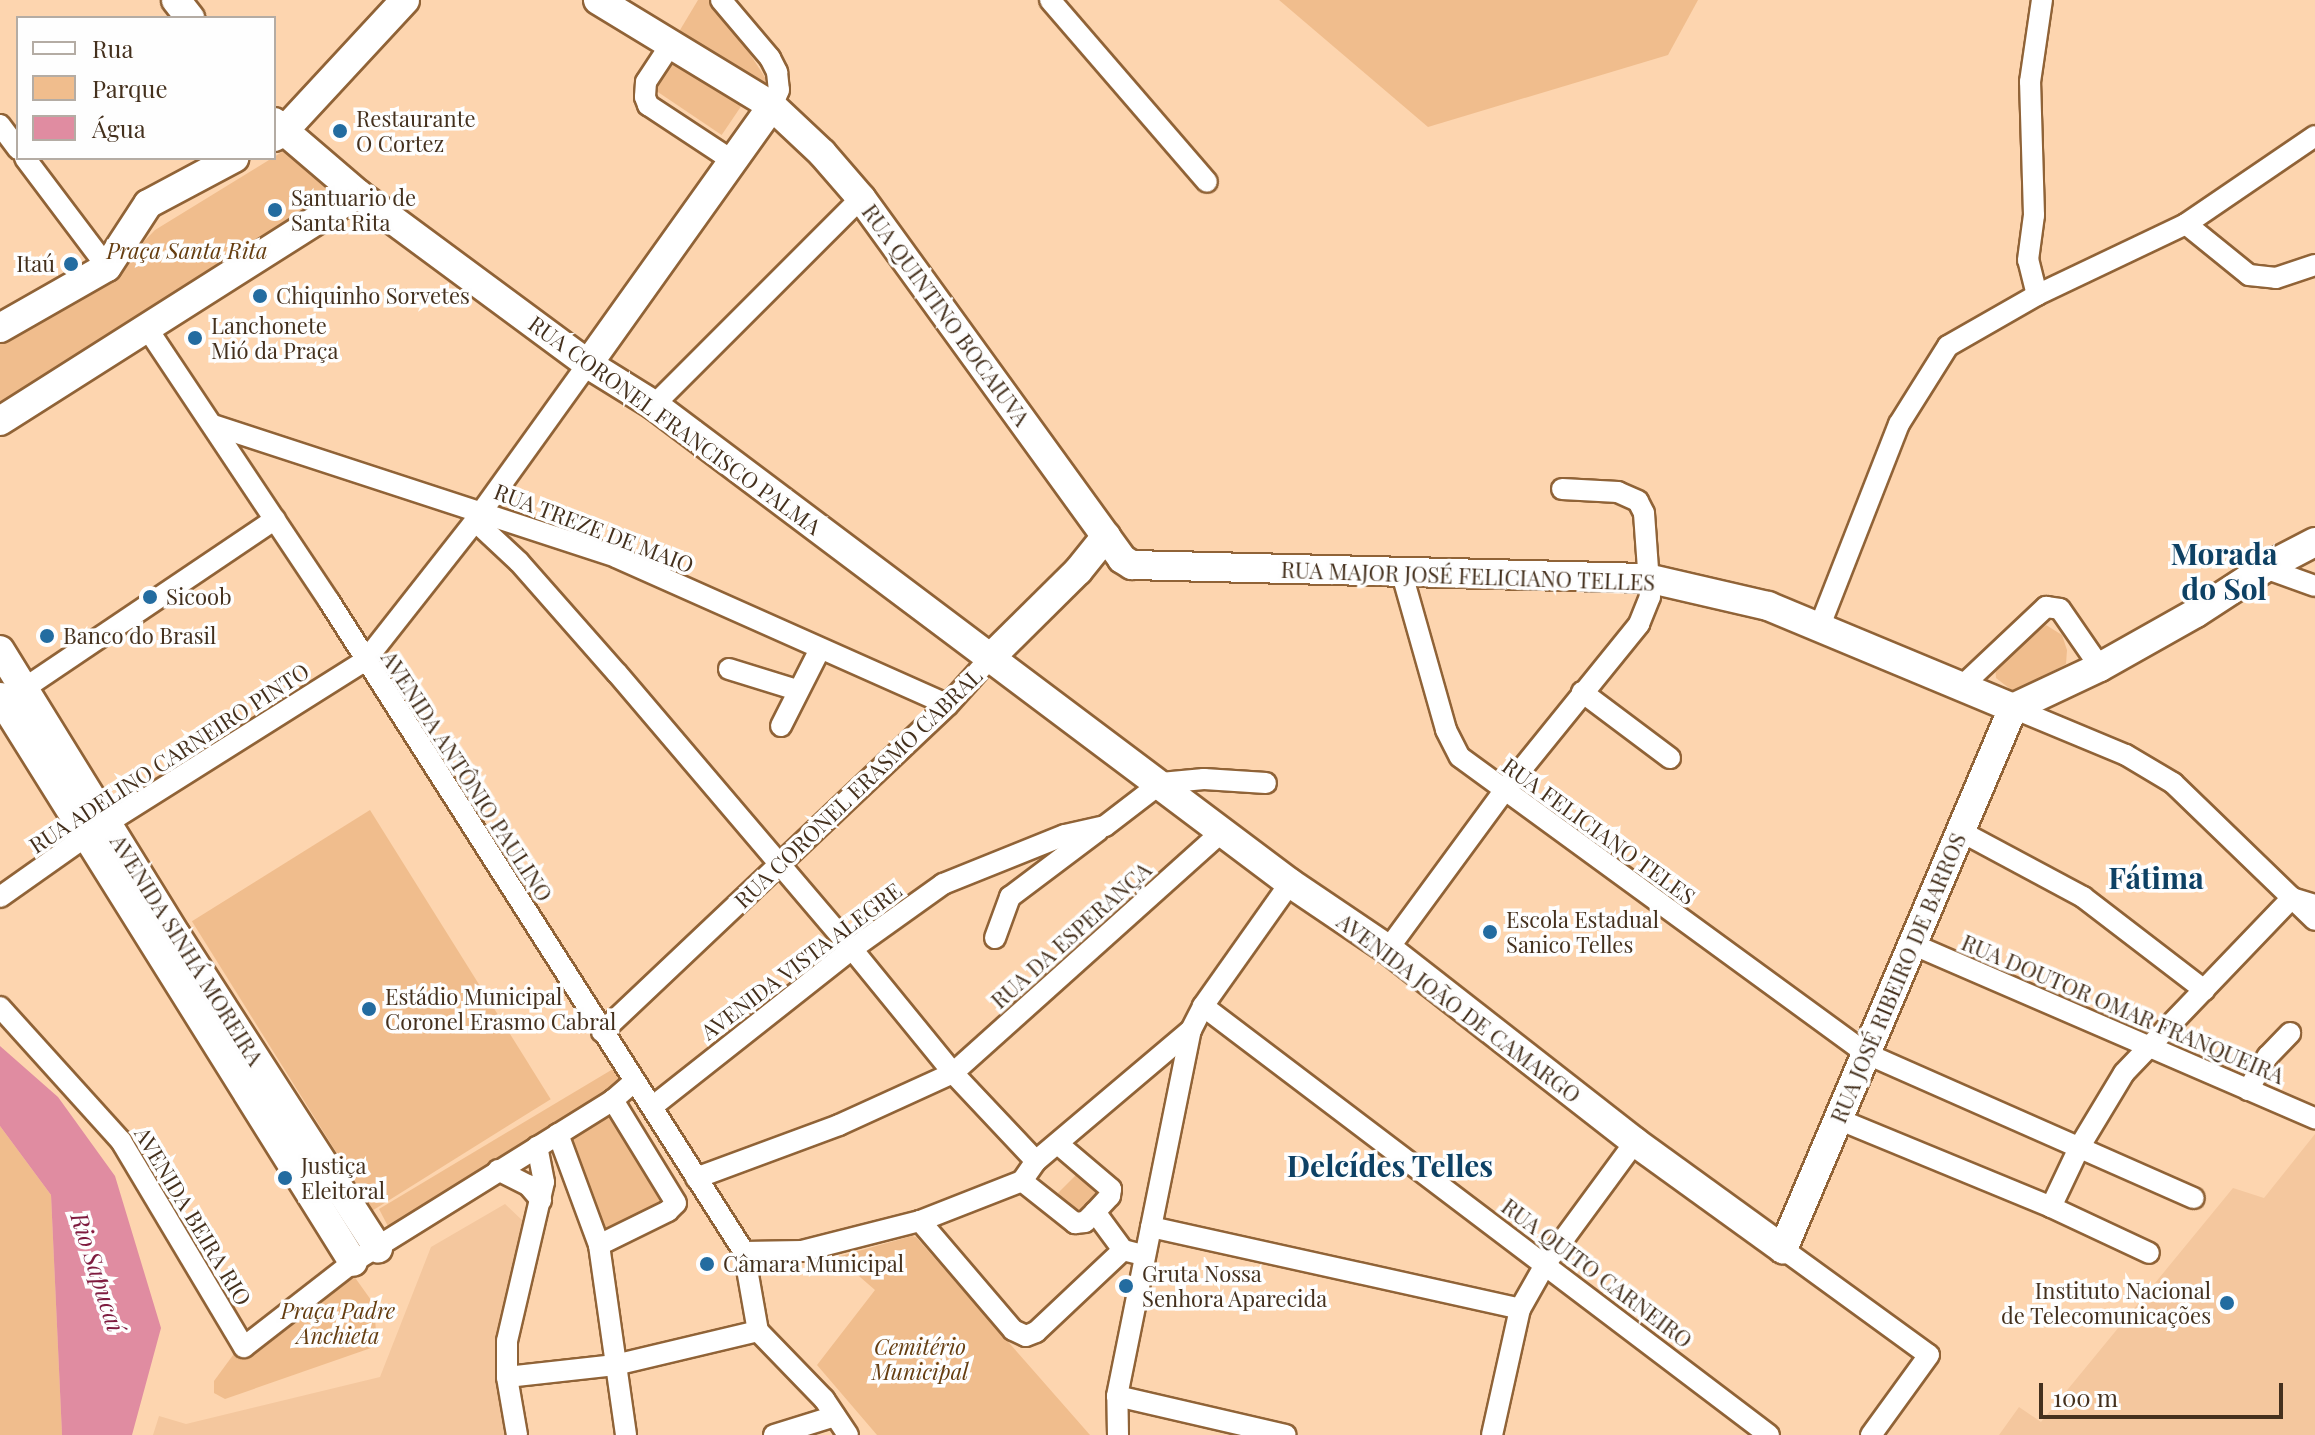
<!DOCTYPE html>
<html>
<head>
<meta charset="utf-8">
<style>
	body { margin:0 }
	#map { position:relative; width:2315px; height:1435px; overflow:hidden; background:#fdd5af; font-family:"Playfair Display",serif }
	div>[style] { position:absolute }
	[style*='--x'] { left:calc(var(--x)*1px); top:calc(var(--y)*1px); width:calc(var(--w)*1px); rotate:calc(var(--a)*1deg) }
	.built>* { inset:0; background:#f4c79e }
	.green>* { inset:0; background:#f0bd8d; transform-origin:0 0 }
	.water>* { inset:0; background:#e08ca1 }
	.roads { filter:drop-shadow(2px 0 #906337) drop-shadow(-2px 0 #906337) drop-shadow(0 2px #906337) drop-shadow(0 -2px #906337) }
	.street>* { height:20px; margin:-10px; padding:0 10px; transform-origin:10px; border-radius:10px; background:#fff }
	.secondary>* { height:28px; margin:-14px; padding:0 14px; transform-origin:14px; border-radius:14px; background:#fff }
	.dots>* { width:22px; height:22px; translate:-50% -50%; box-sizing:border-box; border:4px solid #fefefe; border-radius:50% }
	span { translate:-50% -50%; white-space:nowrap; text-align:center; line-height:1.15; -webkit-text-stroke:7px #fefefe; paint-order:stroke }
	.poi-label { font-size:22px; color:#44301d }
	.left { translate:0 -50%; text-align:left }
	.right { translate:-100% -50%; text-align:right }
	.park-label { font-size:22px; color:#653d10; font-style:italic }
	.street-label { font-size:22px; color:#44301d }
	.water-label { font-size:24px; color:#7e1b3f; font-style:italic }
	.district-label { font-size:30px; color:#0e4164; font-weight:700 }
	.legend { position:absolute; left:16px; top:16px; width:260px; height:144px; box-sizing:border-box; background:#fefefe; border:2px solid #b4aca4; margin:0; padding:10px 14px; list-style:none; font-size:24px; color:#44301d }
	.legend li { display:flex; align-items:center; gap:16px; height:40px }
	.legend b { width:40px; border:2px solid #b4aca4 }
	.scale { position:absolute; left:2039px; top:1383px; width:244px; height:36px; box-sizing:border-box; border:4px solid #44301d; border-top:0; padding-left:10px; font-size:24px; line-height:28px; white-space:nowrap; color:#44301d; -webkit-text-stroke:6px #fefefe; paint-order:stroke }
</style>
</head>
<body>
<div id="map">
	<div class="built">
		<i style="clip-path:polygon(2315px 1134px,2315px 1435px,1999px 1435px,2019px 1407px,2041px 1422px,2233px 1188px,2264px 1198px)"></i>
		<i style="clip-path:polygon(505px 1204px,525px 1223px,496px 1356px,509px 1435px,153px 1435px,159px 1416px,186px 1424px,380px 1377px,431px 1247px)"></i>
	</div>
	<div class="green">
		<i style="clip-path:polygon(698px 0,715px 0,770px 85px,767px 89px,677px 35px)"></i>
		<i style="clip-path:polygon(1279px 0,1698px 0,1668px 55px,1428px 127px)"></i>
		<i style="left:678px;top:55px;width:81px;height:42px;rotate:34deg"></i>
		<i style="clip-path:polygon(290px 147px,340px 193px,0 410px,0 337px,120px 266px,155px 230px)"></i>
		<i style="clip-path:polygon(2046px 625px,2062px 635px,2067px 650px,2066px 664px,2014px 692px,1996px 678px,1995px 664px)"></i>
		<i style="left:370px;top:810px;width:341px;height:210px;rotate:58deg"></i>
		<i style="clip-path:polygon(613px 1069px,625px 1086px,391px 1232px,379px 1209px)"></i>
		<i style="clip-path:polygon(614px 1111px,666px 1202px,607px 1234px,568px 1139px)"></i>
		<i style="clip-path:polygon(0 1126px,51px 1195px,62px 1435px,0 1435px)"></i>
		<i style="left:1083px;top:1168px;width:30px;height:41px;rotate:45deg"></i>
		<i style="clip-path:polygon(912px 1236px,916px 1237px,1090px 1435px,877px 1435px,817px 1365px,875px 1290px,837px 1257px)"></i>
		<i style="clip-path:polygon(351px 1272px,371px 1300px,375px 1316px,376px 1334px,371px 1348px,225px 1399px,214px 1393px,214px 1381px,236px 1351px)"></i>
	</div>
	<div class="water">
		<i style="clip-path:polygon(0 1046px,58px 1097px,115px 1176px,161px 1328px,132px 1435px,62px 1435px,51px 1195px,0 1126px)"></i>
	</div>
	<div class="roads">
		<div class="street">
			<i style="--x:721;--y:0;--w:76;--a:49.8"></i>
			<i style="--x:770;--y:58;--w:16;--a:63"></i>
			<i style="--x:777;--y:72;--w:18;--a:84"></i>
			<i style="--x:779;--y:90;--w:17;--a:114"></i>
			<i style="--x:1050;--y:0;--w:240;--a:49.2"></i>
			<i style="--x:671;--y:44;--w:45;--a:123.3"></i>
			<i style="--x:646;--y:82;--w:15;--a:94"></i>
			<i style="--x:645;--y:97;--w:9;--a:69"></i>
			<i style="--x:648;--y:105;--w:102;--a:33.4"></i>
			<i style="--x:0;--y:125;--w:30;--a:53"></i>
			<i style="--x:25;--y:158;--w:136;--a:53"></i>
			<i style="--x:2186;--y:224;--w:81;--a:39"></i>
			<i style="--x:2249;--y:275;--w:27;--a:6"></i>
			<i style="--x:2276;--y:278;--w:41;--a:-18.4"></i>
			<i style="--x:2037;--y:295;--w:36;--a:-104"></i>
			<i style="--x:2028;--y:260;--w:45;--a:-82.4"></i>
			<i style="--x:2034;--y:215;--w:133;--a:-91.7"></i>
			<i style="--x:2030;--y:82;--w:83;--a:-81.7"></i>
			<i style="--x:147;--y:328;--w:328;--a:56.3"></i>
			<i style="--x:329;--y:601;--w:772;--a:57.48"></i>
			<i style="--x:744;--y:1252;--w:80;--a:80"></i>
			<i style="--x:758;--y:1331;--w:95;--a:45.9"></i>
			<i style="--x:824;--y:1399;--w:43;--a:56.3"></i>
			<i style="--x:654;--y:405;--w:293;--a:-45"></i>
			<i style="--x:213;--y:425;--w:424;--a:18.1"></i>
			<i style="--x:616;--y:557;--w:363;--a:24"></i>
			<i style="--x:475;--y:521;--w:60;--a:43"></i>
			<i style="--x:519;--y:562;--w:148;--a:48.6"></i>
			<i style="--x:617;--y:673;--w:362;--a:49.6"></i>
			<i style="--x:852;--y:949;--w:160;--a:50.8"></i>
			<i style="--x:953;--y:1073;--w:121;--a:46.7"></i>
			<i style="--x:2265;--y:568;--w:53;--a:19.8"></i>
			<i style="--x:1402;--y:574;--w:162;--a:74.2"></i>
			<i style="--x:1446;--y:730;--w:30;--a:63"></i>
			<i style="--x:1460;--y:757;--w:504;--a:36.12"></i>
			<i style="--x:1867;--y:1054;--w:357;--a:23.8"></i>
			<i style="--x:1819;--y:628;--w:219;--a:-68.6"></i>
			<i style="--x:1899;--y:424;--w:92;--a:-57.9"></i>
			<i style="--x:1948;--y:346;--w:103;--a:-29.8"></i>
			<i style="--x:2037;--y:295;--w:165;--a:-25.5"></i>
			<i style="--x:2186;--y:224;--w:156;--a:-34.3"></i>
			<i style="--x:729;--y:669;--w:71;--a:17.2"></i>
			<i style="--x:1961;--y:687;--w:117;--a:-43.3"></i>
			<i style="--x:2046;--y:607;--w:14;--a:8"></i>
			<i style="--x:2060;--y:609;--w:70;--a:55.4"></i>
			<i style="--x:1582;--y:692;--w:110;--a:36.9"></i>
			<i style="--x:13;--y:696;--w:316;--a:-34"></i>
			<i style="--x:2013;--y:708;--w:122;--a:22.6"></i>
			<i style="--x:2126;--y:755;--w:55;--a:30.8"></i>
			<i style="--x:2173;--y:783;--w:197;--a:44"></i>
			<i style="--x:781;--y:726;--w:86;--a:-63.1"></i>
			<i style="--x:1960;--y:831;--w:140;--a:28.2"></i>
			<i style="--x:2083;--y:897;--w:153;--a:37.5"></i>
			<i style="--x:0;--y:897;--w:104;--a:-35.2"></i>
			<i style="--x:85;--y:837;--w:331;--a:-32.2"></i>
			<i style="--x:365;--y:661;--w:178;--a:-51.8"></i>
			<i style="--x:475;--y:521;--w:193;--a:-54.3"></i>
			<i style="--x:995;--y:938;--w:44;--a:-69.9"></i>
			<i style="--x:1010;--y:897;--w:111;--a:-37"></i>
			<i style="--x:1912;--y:944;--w:439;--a:23.4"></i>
			<i style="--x:1388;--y:949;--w:196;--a:-53.7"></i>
			<i style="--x:1504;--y:791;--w:215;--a:-51"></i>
			<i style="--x:1639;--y:624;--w:29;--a:-68"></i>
			<i style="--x:1650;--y:597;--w:84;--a:-94.1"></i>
			<i style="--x:1644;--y:513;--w:13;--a:-117"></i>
			<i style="--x:1638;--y:501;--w:22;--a:-156"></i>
			<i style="--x:1618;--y:492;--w:56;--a:-176.9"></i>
			<i style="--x:1203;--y:1006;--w:710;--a:37.16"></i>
			<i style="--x:0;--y:1007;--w:181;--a:47.9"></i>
			<i style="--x:121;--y:1141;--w:240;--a:59.2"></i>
			<i style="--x:244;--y:1347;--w:138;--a:-37.9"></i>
			<i style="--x:353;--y:1262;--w:306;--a:-31.9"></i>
			<i style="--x:613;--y:1100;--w:29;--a:-41"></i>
			<i style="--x:602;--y:1032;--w:476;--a:-43.4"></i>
			<i style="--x:948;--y:705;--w:66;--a:-48.1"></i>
			<i style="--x:2248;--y:1090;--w:39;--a:-60"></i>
			<i style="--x:2268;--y:1056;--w:32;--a:-46"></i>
			<i style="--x:652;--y:1107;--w:255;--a:-38.3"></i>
			<i style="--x:852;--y:949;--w:112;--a:-35.5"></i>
			<i style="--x:943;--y:884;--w:131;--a:-21.9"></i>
			<i style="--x:1065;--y:835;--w:41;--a:-12.7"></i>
			<i style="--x:1105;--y:826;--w:71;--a:-37.5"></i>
			<i style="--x:1161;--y:783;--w:43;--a:-5.3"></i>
			<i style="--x:1204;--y:779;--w:62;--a:3.7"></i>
			<i style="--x:1838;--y:1119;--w:230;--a:22.4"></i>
			<i style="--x:2051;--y:1207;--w:108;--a:25.1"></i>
			<i style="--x:558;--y:1134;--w:118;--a:69.7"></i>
			<i style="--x:599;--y:1245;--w:192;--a:81.9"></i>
			<i style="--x:498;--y:1170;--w:34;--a:27"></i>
			<i style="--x:528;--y:1185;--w:20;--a:49"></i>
			<i style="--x:696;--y:1178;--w:153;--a:-20.3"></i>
			<i style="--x:839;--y:1125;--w:125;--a:-24.5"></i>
			<i style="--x:953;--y:1073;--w:361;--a:-41.9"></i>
			<i style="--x:1022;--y:1181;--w:68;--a:38.4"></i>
			<i style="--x:1075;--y:1223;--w:10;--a:-6"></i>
			<i style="--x:1085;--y:1222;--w:14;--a:-45"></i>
			<i style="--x:1095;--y:1212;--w:22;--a:-47"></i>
			<i style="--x:1110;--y:1196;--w:7;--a:-82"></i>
			<i style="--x:1111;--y:1189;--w:70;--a:-139.7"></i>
			<i style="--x:2051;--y:1207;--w:68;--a:-64.6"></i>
			<i style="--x:2080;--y:1146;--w:85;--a:-58.9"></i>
			<i style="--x:2124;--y:1073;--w:243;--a:-46.2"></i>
			<i style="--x:2292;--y:898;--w:24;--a:17"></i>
			<i style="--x:1095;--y:1212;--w:47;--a:53.6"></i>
			<i style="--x:920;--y:1221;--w:143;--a:49.5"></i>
			<i style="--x:1013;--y:1330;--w:14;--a:25"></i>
			<i style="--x:1026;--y:1336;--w:11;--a:-22"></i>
			<i style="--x:1036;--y:1332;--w:120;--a:-43.3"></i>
			<i style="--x:1123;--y:1250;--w:21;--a:14"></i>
			<i style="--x:1151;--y:1227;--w:378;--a:12.5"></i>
			<i style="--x:599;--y:1245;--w:77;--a:-26.2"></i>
			<i style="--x:668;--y:1211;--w:11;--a:-45"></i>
			<i style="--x:676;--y:1203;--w:121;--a:-121.5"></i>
			<i style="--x:1783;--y:1249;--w:180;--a:36"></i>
			<i style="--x:1929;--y:1355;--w:99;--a:125.9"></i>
			<i style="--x:744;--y:1252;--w:58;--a:-1"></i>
			<i style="--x:802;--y:1251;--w:122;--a:-14.3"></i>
			<i style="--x:920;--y:1221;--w:110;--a:-21.4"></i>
			<i style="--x:1022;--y:1181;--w:24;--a:-55"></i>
			<i style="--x:1036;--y:1161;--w:203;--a:-40.2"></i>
			<i style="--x:507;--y:1377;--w:109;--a:-6.3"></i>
			<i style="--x:615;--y:1365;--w:147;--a:-13.4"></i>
			<i style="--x:1117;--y:1396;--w:173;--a:13"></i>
			<i style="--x:517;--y:1435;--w:59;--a:-99.8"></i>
			<i style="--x:507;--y:1377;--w:36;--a:-90"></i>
			<i style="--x:507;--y:1341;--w:163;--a:-76.9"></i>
			<i style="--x:544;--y:1182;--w:36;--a:-101"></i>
			<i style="--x:774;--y:1435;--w:64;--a:-17.3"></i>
			<i style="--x:1118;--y:1435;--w:39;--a:-91"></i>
			<i style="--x:1117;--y:1396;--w:373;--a:-78.6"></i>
			<i style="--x:1191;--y:1030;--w:27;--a:-63"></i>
			<i style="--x:1203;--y:1006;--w:151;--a:-54.7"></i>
			<i style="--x:1492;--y:1435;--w:129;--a:-77.5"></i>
			<i style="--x:1520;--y:1309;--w:53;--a:-60.5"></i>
			<i style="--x:1546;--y:1263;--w:150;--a:-53.7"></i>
		</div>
		<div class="secondary">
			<i style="--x:176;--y:0;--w:23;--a:52"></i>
			<i style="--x:598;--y:0;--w:204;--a:31.3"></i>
			<i style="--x:772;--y:106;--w:69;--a:43.2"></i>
			<i style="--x:822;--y:153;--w:60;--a:49.1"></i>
			<i style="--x:861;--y:198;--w:445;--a:54.1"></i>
			<i style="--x:1122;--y:559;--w:12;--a:31"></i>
			<i style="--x:1132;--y:565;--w:515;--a:1.45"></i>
			<i style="--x:1647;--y:578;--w:124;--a:13"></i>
			<i style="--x:1768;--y:606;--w:265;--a:22.6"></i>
			<i style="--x:274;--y:122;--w:111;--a:40.6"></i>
			<i style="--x:358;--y:194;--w:286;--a:36.5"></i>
			<i style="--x:588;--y:364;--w:78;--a:31.8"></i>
			<i style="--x:654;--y:405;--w:796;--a:36.93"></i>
			<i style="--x:1290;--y:883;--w:118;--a:34"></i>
			<i style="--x:1388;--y:949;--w:313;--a:38"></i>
			<i style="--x:1635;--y:1142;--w:183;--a:35.9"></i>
			<i style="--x:1783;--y:1249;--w:588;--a:-66.97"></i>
			<i style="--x:274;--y:137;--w:9;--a:-27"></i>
			<i style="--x:282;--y:133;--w:181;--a:-47.2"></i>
			<i style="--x:0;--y:328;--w:123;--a:-29.7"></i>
			<i style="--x:107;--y:267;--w:75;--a:-56.9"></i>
			<i style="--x:148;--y:204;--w:98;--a:-28.1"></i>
			<i style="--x:588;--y:364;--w:317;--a:-54.5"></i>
			<i style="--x:0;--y:421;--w:424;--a:-32.4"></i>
			<i style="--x:0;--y:650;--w:335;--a:58.3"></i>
			<i style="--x:176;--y:935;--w:373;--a:57.2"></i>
			<i style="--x:992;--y:656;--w:121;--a:-44.7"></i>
			<i style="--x:1078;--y:571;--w:45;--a:-51.3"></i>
			<i style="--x:0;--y:697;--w:666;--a:58"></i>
			<i style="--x:2013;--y:708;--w:96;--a:-25.2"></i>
			<i style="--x:2100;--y:667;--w:110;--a:-29.4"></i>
			<i style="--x:2196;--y:613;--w:82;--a:-33.1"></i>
			<i style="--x:2265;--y:568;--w:56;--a:-27.5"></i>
		</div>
	</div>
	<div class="dots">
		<i style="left:340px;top:131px;background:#236ca0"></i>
		<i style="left:275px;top:210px;background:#236ca0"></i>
		<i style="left:71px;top:264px;background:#236ca0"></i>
		<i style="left:260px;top:296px;background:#236ca0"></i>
		<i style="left:195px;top:338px;background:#236ca0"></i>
		<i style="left:150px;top:597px;background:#236ca0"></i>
		<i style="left:47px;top:636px;background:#236ca0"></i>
		<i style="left:1490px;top:932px;background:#236ca0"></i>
		<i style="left:369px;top:1009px;background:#236ca0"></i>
		<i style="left:285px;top:1178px;background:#236ca0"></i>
		<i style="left:707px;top:1264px;background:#236ca0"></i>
		<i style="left:1126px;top:1286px;background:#236ca0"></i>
		<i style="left:2227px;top:1303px;background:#236ca0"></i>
	</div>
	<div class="poi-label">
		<span class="left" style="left:356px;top:131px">Restaurante<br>O Cortez</span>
		<span class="left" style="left:291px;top:210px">Santuario de<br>Santa Rita</span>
		<span class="right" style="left:55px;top:264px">Itaú</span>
		<span class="left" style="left:276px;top:296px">Chiquinho Sorvetes</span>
		<span class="left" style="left:211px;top:338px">Lanchonete<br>Mió da Praça</span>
		<span class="left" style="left:166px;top:597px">Sicoob</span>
		<span class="left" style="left:63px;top:636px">Banco do Brasil</span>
		<span class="left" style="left:1506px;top:932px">Escola Estadual<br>Sanico Telles</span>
		<span class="left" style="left:385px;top:1009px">Estádio Municipal<br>Coronel Erasmo Cabral</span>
		<span class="left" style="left:301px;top:1178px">Justiça<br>Eleitoral</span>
		<span class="left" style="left:723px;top:1264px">Câmara Municipal</span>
		<span class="left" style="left:1142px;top:1286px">Gruta Nossa<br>Senhora Aparecida</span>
		<span class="right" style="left:2211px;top:1303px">Instituto Nacional<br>de Telecomunicações</span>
	</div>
	<div class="park-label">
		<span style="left:187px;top:251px">Praça Santa Rita</span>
		<span style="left:338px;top:1323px">Praça Padre<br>Anchieta</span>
		<span style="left:920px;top:1359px">Cemitério<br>Municipal</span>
	</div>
	<div class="street-label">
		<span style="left:946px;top:315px;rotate:54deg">RUA QUINTINO BOCAIUVA</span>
		<span style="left:675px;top:425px;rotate:36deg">RUA CORONEL FRANCISCO PALMA</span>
		<span style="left:594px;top:528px;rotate:21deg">RUA TREZE DE MAIO</span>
		<span style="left:1468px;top:576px;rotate:2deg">RUA MAJOR JOSÉ FELICIANO TELLES</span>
		<span style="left:169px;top:758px;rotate:-33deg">RUA ADELINO CARNEIRO PINTO</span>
		<span style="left:467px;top:776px;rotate:57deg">AVENIDA ANTÔNIO PAULINO</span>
		<span style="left:858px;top:788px;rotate:-44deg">RUA CORONEL ERASMO CABRAL</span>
		<span style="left:1599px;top:831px;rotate:36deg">RUA FELICIANO TELES</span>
		<span style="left:1071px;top:935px;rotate:-42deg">RUA DA ESPERANÇA</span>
		<span style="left:187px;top:950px;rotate:58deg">AVENIDA SINHÁ MOREIRA</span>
		<span style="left:801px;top:961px;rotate:-37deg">AVENIDA VISTA ALEGRE</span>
		<span style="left:1898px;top:978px;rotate:-67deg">RUA JOSÉ RIBEIRO DE BARROS</span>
		<span style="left:1459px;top:1008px;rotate:37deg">AVENIDA JOÃO DE CAMARGO</span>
		<span style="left:2123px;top:1009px;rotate:23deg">RUA DOUTOR OMAR FRANQUEIRA</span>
		<span style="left:193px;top:1216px;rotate:59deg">AVENIDA BEIRA RIO</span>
		<span style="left:1597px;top:1273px;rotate:37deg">RUA QUITO CARNEIRO</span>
	</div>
	<div class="water-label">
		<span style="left:98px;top:1272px;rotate:72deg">Rio Sapucaí</span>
	</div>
	<div class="district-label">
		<span style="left:2224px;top:570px">Morada<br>do Sol</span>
		<span style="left:2156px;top:877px">Fátima</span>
		<span style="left:1390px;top:1165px">Delcídes Telles</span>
	</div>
	<ul class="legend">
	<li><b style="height:10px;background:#fff"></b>Rua</li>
	<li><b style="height:22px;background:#f0bd8d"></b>Parque</li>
	<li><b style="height:22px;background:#e08ca1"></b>Água</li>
	</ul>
	<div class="scale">100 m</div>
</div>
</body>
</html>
